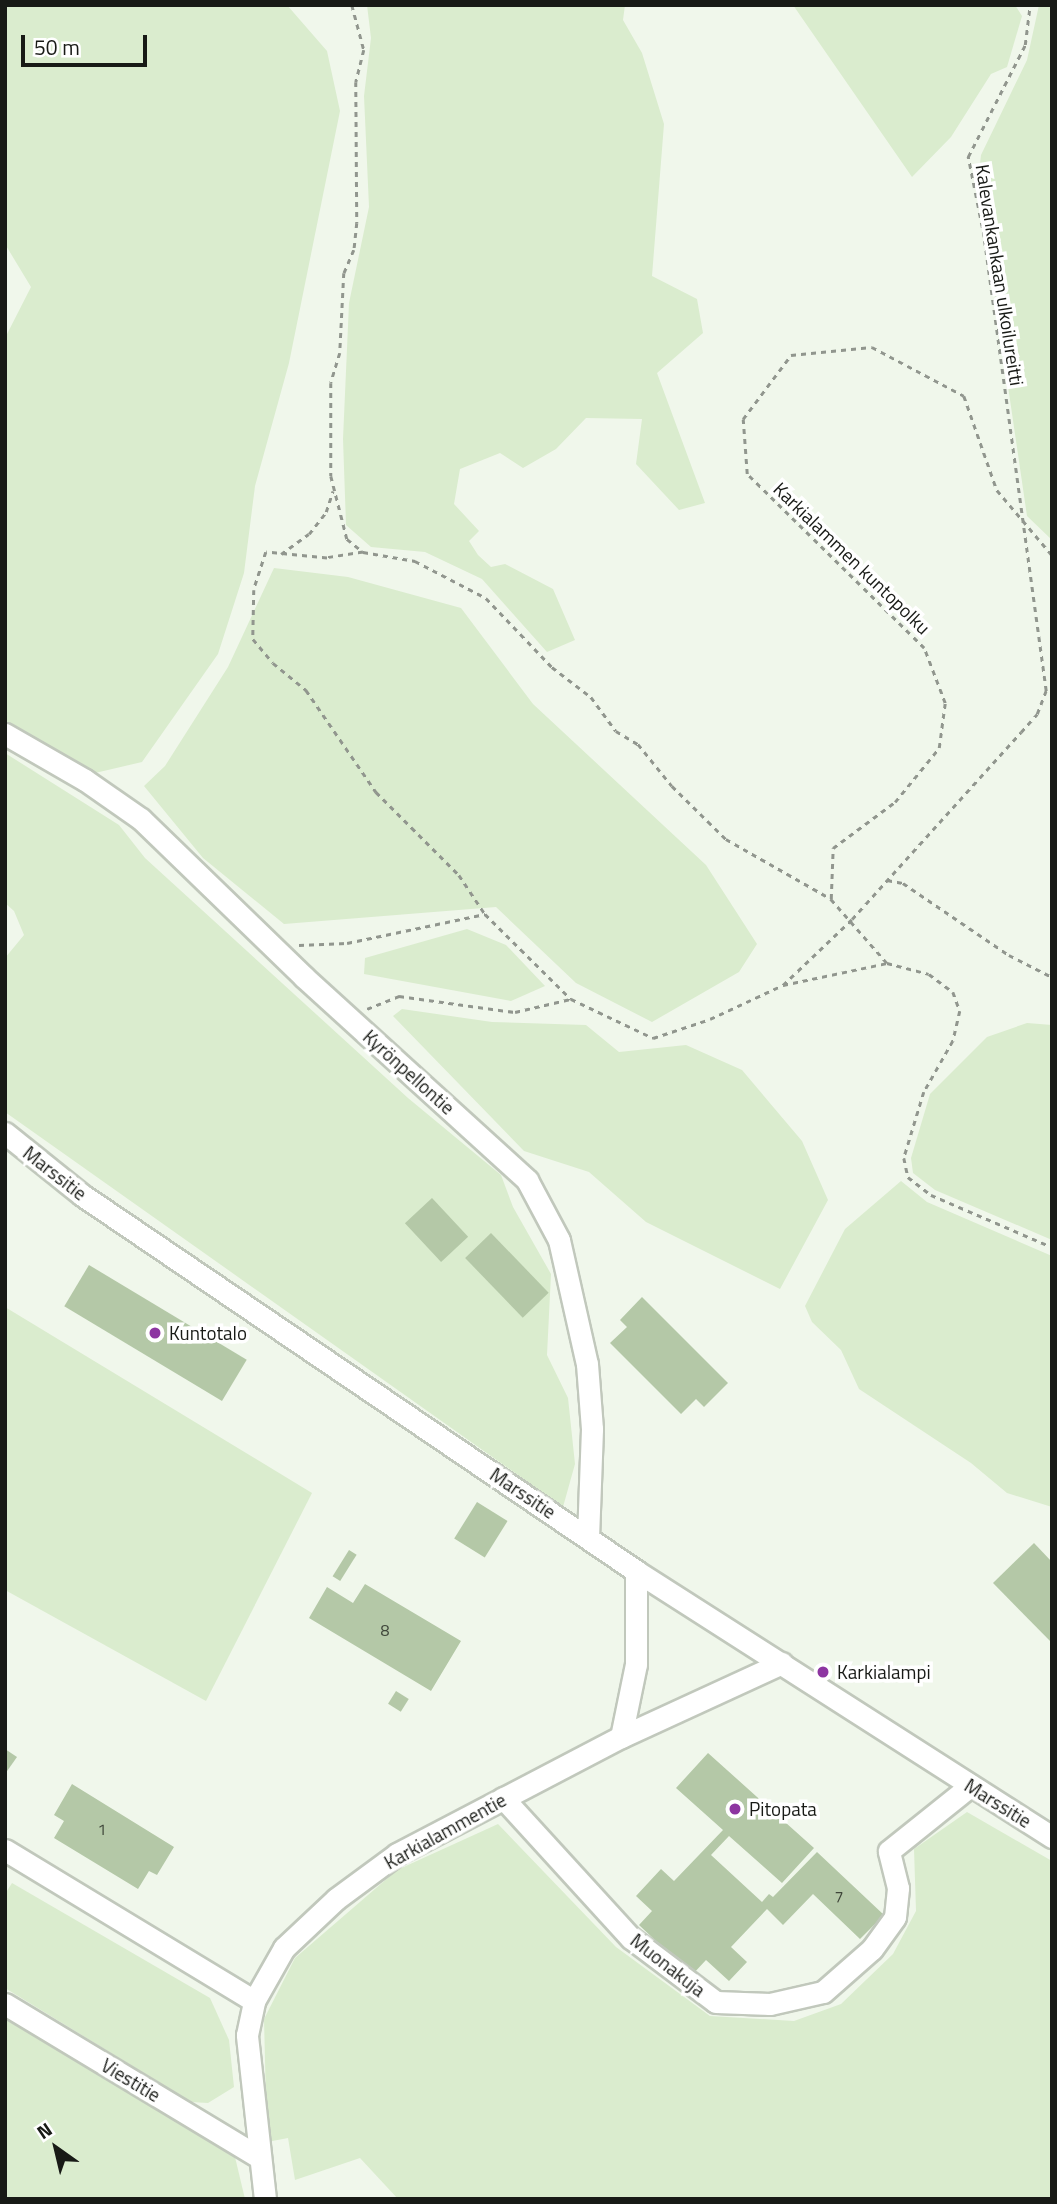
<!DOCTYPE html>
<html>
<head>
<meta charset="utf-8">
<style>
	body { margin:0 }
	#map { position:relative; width:1057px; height:2204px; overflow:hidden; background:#f0f7eb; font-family:"Titillium Web",sans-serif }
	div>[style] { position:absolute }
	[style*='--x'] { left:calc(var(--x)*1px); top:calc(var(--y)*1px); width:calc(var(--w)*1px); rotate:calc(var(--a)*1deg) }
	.green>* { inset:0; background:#daecce }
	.building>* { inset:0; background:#b4c8a7; transform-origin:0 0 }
	.path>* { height:2.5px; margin-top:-1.25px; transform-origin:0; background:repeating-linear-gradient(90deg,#91968e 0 5px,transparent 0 10px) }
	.roads { filter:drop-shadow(2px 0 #c1c8bc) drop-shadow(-2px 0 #c1c8bc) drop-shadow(0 2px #c1c8bc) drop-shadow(0 -2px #c1c8bc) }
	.minor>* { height:21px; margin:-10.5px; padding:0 10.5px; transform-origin:10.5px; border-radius:10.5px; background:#fff }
	.dots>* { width:19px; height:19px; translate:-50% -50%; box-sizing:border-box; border:4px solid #fff; border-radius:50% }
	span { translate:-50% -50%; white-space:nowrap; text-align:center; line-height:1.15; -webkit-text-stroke:7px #fff; paint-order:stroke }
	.number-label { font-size:16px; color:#3f463a }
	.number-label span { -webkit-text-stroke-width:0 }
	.street-label { font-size:19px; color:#181a16 }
	.poi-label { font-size:19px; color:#181a16 }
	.left { translate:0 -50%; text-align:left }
	.frame { position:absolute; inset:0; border:7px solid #181a16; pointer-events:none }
	.north { position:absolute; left:21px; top:2113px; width:70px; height:70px; -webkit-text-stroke:5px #fff; paint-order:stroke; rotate:326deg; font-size:19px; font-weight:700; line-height:28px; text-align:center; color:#181a16 }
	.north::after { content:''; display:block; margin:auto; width:24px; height:32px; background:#181a16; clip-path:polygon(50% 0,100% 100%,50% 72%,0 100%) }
	.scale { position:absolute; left:21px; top:35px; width:126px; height:32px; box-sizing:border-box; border:4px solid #181a16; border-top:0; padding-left:9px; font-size:21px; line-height:24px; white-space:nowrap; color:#181a16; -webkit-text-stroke:5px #fff; paint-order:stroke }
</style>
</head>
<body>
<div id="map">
	<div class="green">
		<i style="clip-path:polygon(5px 5px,287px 5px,327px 51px,340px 111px,289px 363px,255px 486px,244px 573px,218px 654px,142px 762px,95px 773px,5px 721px,5px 338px,31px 287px,5px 244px)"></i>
		<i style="clip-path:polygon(367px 5px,625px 5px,623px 20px,642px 53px,664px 124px,652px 276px,697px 299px,703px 333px,657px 373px,705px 503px,679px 510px,636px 464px,642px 419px,586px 418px,556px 449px,523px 468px,500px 453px,460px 469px,454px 504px,479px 531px,469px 541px,478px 555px,491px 567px,505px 564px,553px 589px,575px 640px,547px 652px,482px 579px,425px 552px,371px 547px,346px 525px,343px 439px,349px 303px,369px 207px,364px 96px,371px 38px)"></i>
		<i style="clip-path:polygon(793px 5px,1015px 5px,1022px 16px,1007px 67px,991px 74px,951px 137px,912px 177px)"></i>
		<i style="clip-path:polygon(1039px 5px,1052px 5px,1052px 540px,1027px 516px,978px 181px,981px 155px,1027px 60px)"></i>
		<i style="clip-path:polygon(274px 568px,348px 577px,461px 608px,533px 704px,706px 865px,757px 944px,739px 972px,652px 1022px,576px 983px,496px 907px,284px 924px,203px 858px,144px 786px,165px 766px,228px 667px)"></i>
		<i style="clip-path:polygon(5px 753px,119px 825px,145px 858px,408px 1098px,501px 1175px,513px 1207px,551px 1274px,547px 1355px,568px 1398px,575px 1464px,563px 1507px,5px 1112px,5px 958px,24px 935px,14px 911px,5px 903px)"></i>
		<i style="clip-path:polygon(467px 929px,506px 945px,545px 986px,511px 1001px,364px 974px,365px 958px)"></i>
		<i style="clip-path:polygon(402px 1009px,492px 1022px,586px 1025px,619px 1052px,686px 1045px,742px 1070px,802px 1141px,828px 1200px,780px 1289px,646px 1222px,589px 1172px,524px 1151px,393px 1016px)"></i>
		<i style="clip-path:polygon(1027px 1023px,1052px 1025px,1052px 1240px,935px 1190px,913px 1173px,911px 1158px,930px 1094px,987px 1037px)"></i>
		<i style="clip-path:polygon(901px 1181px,927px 1202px,1052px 1256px,1052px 1507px,1007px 1493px,971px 1463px,859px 1389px,841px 1350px,812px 1322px,805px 1306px,845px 1229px)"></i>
		<i style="clip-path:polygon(5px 1307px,312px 1493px,206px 1701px,5px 1590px)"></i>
		<i style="clip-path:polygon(967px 1812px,1052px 1861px,1052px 2199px,398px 2199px,360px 2158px,295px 2180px,288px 2138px,267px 2142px,264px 2019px,295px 1958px,397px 1870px,498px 1824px,616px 1947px,710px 2016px,794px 2021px,841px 2004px,893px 1954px,916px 1911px,914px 1849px)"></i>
		<i style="clip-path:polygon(12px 1883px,210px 1998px,229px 2040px,234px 2087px,208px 2103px,191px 2102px,5px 1988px,5px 1894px)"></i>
		<i style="clip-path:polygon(5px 2019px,235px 2157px,245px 2199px,5px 2199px)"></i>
	</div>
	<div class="building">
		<i style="left:432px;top:1198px;width:53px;height:37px;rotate:47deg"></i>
		<i style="left:491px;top:1233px;width:83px;height:36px;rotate:46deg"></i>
		<i style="left:89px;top:1265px;width:184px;height:48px;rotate:31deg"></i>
		<i style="clip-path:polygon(642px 1297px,728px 1383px,704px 1407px,696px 1399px,681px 1414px,610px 1343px,627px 1327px,620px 1320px)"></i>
		<i style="left:477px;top:1502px;width:36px;height:43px;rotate:32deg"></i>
		<i style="clip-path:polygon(1034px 1543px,1052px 1562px,1052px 1643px,993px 1583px)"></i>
		<i style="left:349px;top:1550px;width:9px;height:31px;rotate:32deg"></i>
		<i style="clip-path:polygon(365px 1584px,461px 1641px,431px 1691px,309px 1618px,327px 1587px,353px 1603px)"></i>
		<i style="left:396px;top:1691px;width:15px;height:15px;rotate:32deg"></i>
		<i style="clip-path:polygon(5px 1749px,17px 1757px,5px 1774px)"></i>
		<i style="clip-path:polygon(708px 1753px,814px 1848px,782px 1883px,729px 1836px,711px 1855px,762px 1902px,769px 1894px,773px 1897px,817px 1852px,884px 1915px,860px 1939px,813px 1894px,783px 1925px,767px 1909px,731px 1947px,747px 1962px,729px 1981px,706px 1960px,692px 1975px,639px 1925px,652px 1911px,636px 1896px,661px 1869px,674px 1881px,723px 1830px,676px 1788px)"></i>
		<i style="clip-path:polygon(72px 1784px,174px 1847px,157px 1875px,149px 1871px,138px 1889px,54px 1838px,64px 1821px,54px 1815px)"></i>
	</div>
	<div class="path">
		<i style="--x:352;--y:5;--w:47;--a:75.1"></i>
		<i style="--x:364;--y:50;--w:33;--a:104"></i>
		<i style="--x:356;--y:82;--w:141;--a:89.6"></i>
		<i style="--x:357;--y:223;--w:27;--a:96"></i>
		<i style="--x:354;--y:250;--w:25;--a:113"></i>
		<i style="--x:344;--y:273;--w:80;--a:92.9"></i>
		<i style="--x:340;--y:353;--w:31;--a:107"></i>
		<i style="--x:331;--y:383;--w:93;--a:90"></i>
		<i style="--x:331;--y:476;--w:65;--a:75.7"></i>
		<i style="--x:347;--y:539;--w:21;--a:39"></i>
		<i style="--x:363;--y:552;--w:53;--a:9.8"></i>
		<i style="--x:415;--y:561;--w:80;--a:27.5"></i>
		<i style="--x:486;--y:598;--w:95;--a:46.3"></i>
		<i style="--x:552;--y:667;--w:49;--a:37.6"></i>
		<i style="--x:591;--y:697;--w:42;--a:53.7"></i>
		<i style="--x:616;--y:731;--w:26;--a:31"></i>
		<i style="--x:638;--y:744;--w:54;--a:51"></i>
		<i style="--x:672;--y:786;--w:76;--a:44.5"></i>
		<i style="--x:726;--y:839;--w:121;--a:29.7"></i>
		<i style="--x:831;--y:899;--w:85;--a:48.8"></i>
		<i style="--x:887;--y:963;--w:43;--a:14.7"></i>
		<i style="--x:929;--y:974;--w:30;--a:37"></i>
		<i style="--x:953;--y:992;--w:20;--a:70"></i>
		<i style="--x:960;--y:1011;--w:31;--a:103"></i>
		<i style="--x:953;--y:1041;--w:59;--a:119.6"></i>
		<i style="--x:924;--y:1092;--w:69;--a:106.9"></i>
		<i style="--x:904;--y:1158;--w:19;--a:78"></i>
		<i style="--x:908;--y:1177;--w:29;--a:38"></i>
		<i style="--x:931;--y:1195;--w:132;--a:23.3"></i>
		<i style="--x:363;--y:552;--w:36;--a:171"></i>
		<i style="--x:327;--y:558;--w:61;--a:-174.4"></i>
		<i style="--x:266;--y:552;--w:40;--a:108"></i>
		<i style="--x:254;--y:590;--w:49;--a:91.2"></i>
		<i style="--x:253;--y:639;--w:31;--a:50"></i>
		<i style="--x:273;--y:663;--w:43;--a:39.3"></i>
		<i style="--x:306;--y:690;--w:124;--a:55.5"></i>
		<i style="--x:376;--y:792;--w:117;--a:45"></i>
		<i style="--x:459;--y:875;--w:47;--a:56.3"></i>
		<i style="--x:485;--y:914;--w:121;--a:44.7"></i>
		<i style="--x:571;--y:999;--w:91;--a:25.4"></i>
		<i style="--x:653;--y:1038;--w:60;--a:-18.4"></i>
		<i style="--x:710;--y:1019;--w:81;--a:-25"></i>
		<i style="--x:783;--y:985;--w:106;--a:-11.9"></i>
		<i style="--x:281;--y:554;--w:34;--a:-36"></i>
		<i style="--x:309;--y:534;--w:28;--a:-52"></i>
		<i style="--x:326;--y:512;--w:22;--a:-72"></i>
		<i style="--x:887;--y:880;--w:16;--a:11"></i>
		<i style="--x:903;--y:883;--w:128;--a:34.2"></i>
		<i style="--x:1009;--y:955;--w:48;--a:27.1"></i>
		<i style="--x:831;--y:899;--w:51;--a:-87.8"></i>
		<i style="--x:833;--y:848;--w:77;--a:-36.6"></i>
		<i style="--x:895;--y:802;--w:70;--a:-50.8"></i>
		<i style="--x:939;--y:748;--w:45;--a:-82.4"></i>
		<i style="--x:945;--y:703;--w:59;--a:-110.9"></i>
		<i style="--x:924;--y:648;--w:248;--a:-135.5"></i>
		<i style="--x:747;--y:474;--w:55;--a:-94.2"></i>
		<i style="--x:743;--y:419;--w:80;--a:-53.1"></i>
		<i style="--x:791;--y:355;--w:81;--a:-5.6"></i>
		<i style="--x:872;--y:347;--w:104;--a:28"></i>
		<i style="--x:964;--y:396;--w:100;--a:70.7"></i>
		<i style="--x:997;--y:490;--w:85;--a:49.8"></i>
		<i style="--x:299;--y:945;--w:48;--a:-2.4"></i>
		<i style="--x:347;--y:943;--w:141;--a:-11.9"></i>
		<i style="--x:783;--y:985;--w:95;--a:-43.7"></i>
		<i style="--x:852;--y:919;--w:252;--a:-47.9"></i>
		<i style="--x:1021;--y:732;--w:24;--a:-48"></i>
		<i style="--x:1037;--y:714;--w:25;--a:-69"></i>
		<i style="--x:1046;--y:691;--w:458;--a:-97.8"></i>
		<i style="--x:984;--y:237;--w:82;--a:-101.3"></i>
		<i style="--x:968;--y:157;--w:126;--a:-63"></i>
		<i style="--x:1025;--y:45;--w:40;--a:-82.9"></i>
		<i style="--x:367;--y:1009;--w:35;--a:-22"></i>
		<i style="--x:399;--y:996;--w:117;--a:7.9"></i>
		<i style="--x:515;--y:1012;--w:57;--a:-13.1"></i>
	</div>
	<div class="roads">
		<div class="minor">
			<i style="--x:5;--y:734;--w:92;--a:29.9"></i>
			<i style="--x:85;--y:780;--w:68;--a:34.9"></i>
			<i style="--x:141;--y:819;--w:227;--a:44.1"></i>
			<i style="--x:304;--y:977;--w:302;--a:42.3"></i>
			<i style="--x:527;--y:1180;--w:68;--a:61.9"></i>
			<i style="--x:559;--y:1240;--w:127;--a:77.3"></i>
			<i style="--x:587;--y:1364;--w:65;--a:85.6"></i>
			<i style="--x:592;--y:1429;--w:108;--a:92.1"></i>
			<i style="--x:5;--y:1133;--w:99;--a:38.8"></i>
			<i style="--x:82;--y:1195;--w:670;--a:34.16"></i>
			<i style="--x:636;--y:1571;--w:494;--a:32.6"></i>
			<i style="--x:621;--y:1737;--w:75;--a:-78.4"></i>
			<i style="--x:636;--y:1664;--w:93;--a:-90"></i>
			<i style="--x:503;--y:1798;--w:190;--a:47.6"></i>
			<i style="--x:631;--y:1938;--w:106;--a:37"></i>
			<i style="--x:716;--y:2002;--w:54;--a:2.1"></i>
			<i style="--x:770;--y:2004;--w:54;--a:-12.8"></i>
			<i style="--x:823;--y:1992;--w:65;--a:-41.3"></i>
			<i style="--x:872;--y:1949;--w:39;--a:-54"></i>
			<i style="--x:895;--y:1917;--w:29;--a:-84"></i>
			<i style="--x:898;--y:1888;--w:38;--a:-104"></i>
			<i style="--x:889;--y:1851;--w:104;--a:-38.7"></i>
			<i style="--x:5;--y:1850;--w:291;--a:31.2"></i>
			<i style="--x:5;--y:2004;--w:294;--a:31.1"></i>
			<i style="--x:265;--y:2199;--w:165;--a:-96.3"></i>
			<i style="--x:247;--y:2035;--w:35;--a:-78"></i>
			<i style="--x:254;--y:2001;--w:61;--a:-60.5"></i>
			<i style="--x:284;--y:1948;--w:71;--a:-43.3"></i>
			<i style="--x:336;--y:1899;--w:76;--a:-36.4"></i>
			<i style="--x:397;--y:1854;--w:253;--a:-27.6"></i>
			<i style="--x:621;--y:1737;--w:177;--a:-24.7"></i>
		</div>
	</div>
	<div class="dots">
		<i style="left:155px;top:1333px;background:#8d35a1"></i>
		<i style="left:823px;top:1672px;background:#8d35a1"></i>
		<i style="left:735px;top:1809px;background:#8d35a1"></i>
	</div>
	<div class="number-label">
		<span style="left:385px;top:1630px">8</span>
		<span style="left:102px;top:1829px">1</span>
		<span style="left:839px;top:1896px">7</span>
	</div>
	<div class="street-label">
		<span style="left:1000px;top:275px;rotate:81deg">Kalevankankaan ulkoilureitti</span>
		<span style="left:852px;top:558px;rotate:44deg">Karkialammen kuntopolku</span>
		<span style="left:409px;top:1072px;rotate:42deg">Kyrönpellontie</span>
		<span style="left:55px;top:1173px;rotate:38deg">Marssitie</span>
		<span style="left:523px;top:1493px;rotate:34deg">Marssitie</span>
		<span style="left:998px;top:1803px;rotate:32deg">Marssitie</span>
		<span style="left:445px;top:1831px;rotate:-29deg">Karkialammentie</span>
		<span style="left:668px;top:1965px;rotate:38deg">Muonakuja</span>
		<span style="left:131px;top:2080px;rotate:31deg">Viestitie</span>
	</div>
	<div class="poi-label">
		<span class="left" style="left:169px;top:1333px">Kuntotalo</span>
		<span class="left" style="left:837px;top:1672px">Karkialampi</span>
		<span class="left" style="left:749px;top:1809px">Pitopata</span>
	</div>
	<div class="frame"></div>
	<div class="north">N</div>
	<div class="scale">50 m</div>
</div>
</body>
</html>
